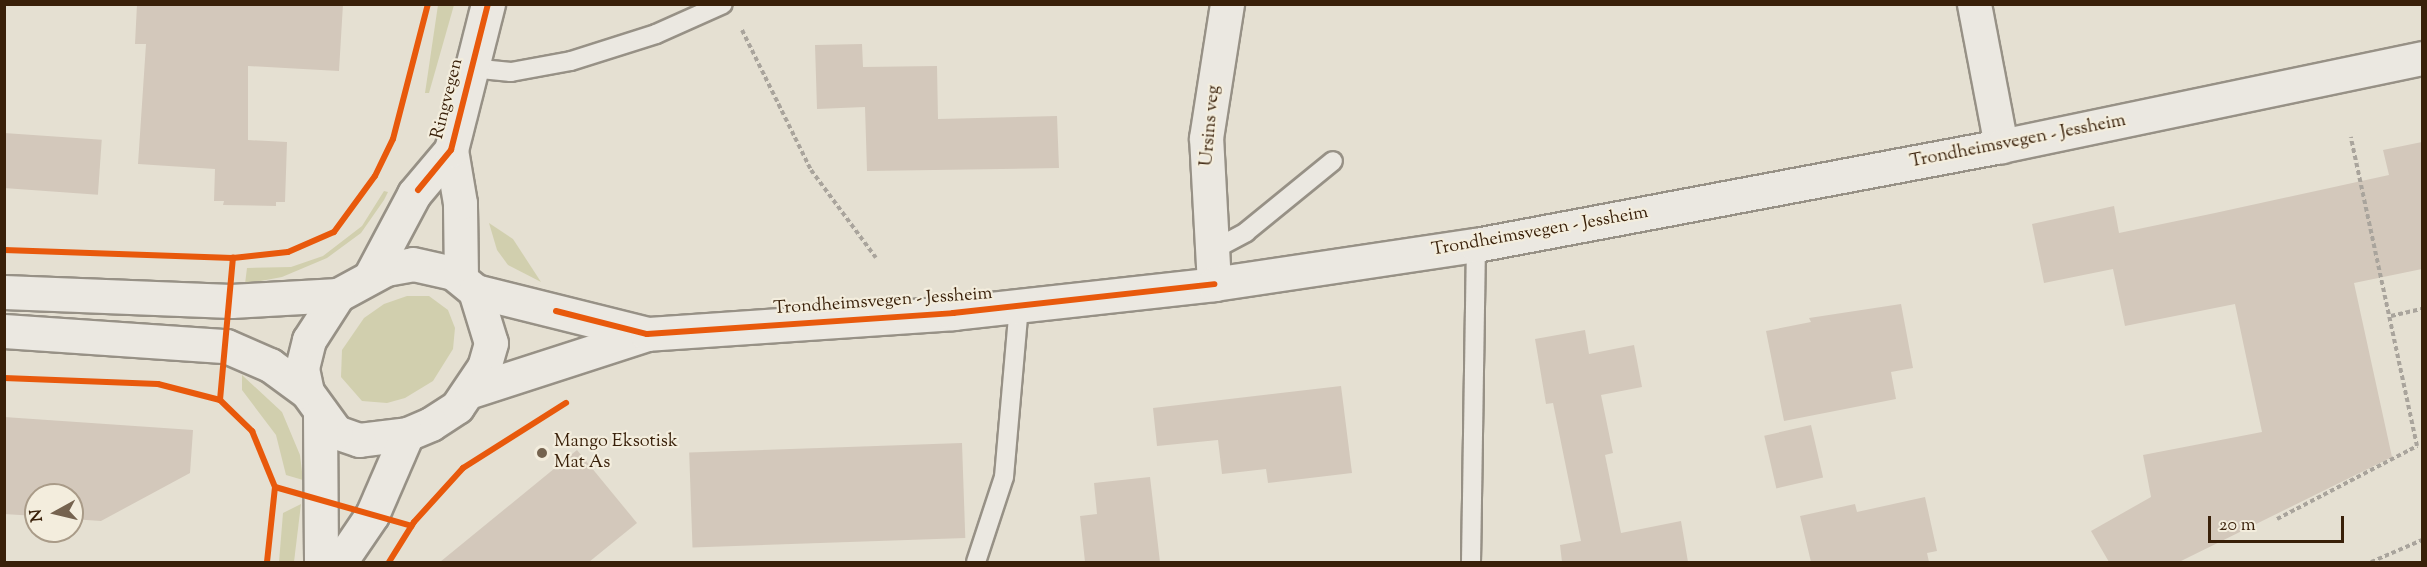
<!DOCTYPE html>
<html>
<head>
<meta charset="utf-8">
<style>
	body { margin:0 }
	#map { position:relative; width:2427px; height:567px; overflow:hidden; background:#e5e0d2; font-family:"Sorts Mill Goudy",serif }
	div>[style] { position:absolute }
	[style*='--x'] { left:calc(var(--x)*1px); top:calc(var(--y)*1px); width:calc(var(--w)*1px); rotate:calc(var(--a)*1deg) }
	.green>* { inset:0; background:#d1cfae }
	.building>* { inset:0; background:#d3c8bb; transform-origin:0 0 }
	.path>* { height:4px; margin-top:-2px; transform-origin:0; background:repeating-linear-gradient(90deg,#a9a49c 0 4.5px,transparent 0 7.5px) }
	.roads { filter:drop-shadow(2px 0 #979186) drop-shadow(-2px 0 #979186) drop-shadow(0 2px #979186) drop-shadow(0 -2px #979186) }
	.service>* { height:18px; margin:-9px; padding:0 9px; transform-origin:9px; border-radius:9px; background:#ebe8e1 }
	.minor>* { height:33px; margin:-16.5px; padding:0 16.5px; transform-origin:16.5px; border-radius:16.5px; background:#ebe8e1 }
	.secondary>* { height:33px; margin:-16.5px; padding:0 16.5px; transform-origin:16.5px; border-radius:16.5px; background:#ebe8e1 }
	.cycleway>* { height:6px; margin:-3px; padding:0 3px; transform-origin:3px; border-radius:3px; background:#e8590c }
	.dots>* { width:16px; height:16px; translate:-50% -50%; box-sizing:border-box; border:3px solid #f3eddd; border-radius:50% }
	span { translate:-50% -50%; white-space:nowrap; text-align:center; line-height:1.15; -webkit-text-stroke:4.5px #f3eddd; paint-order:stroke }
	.street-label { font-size:18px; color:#392009 }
	.poi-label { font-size:18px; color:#392009 }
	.left { translate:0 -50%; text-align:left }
	.frame { position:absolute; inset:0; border:6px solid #392009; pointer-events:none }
	.north { position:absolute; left:24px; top:483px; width:60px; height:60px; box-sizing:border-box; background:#f3eddd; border:2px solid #a99b88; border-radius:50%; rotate:262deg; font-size:16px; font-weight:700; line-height:24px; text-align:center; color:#392009 }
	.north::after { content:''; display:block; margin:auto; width:21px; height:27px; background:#75634f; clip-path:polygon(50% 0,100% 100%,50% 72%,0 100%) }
	.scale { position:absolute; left:2208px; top:516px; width:136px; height:27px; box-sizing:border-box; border:3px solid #392009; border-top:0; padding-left:8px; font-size:18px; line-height:21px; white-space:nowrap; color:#392009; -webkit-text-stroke:4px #f3eddd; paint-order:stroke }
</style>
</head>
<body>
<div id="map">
	<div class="green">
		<i style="clip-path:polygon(438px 5px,454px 5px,429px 93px,425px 93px)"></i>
		<i style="clip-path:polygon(384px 191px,388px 192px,384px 200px,361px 233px,327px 258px,282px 277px,245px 284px,247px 268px,291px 267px,323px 256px,362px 226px)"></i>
		<i style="clip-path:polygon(489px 223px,513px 239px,541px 282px,508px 265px,497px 250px)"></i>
		<i style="clip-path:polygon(407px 296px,429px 296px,448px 310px,455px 328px,453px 349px,433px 381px,405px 398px,387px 403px,362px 401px,341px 377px,342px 350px,364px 318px,384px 304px)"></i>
		<i style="clip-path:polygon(242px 375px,282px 412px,300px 455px,303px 480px,286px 475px,276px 435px,242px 390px)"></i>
		<i style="clip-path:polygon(301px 504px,294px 562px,279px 562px,283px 513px)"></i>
	</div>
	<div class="building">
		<i style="clip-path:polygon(137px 4px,343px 4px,339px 71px,248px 66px,248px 140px,287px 142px,285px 202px,276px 202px,276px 206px,223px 205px,224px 201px,214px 201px,215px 169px,138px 164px,146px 44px,135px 44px)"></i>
		<i style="clip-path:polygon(862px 44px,863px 67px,937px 66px,938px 119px,1057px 116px,1059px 168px,867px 171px,865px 107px,817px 109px,815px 45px)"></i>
		<i style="left:4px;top:133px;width:98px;height:55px;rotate:4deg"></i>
		<i style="clip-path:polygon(2422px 142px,2422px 269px,2354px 283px,2392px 457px,2179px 562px,2109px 562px,2091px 531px,2151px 497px,2143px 455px,2262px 432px,2235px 304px,2125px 326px,2113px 269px,2044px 283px,2032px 224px,2114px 206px,2119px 233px,2215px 213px,2389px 175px,2383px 150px)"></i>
		<i style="clip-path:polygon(1901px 304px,1913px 368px,1891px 372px,1896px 399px,1784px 421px,1766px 331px,1811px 322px,1809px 318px)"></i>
		<i style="clip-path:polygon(1585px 330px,1589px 354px,1634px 345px,1642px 387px,1601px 395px,1613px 453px,1605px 455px,1621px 533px,1681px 521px,1688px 562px,1562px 562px,1560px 545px,1581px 541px,1553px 403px,1546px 404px,1535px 339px)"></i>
		<i style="clip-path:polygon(1341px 386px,1352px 473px,1268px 483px,1266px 469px,1222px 474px,1218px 440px,1157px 446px,1153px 408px)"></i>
		<i style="clip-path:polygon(4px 417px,193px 430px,190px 473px,101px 521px,72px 519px,72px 495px,36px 495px,36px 516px,4px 514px)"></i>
		<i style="left:1811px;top:425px;width:54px;height:48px;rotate:77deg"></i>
		<i style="left:962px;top:443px;width:95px;height:273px;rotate:88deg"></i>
		<i style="clip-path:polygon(577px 450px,637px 523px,589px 562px,440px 562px)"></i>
		<i style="clip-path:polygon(1150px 477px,1160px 562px,1085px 562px,1080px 516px,1097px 514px,1094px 483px)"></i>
		<i style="clip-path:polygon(1925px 497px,1937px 551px,1927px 553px,1929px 562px,1811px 562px,1800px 516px,1855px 504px,1857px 512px)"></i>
	</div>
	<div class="path">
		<i style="--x:742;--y:30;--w:156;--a:63.8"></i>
		<i style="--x:811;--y:170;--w:109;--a:53.5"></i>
		<i style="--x:2391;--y:316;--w:32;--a:-13"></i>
		<i style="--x:2277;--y:519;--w:158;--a:-27.5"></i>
		<i style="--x:2417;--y:446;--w:316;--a:-102.1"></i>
		<i style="--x:2371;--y:562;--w:56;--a:-23.3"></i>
	</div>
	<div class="roads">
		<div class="service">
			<i style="--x:471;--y:68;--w:40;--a:5.7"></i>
			<i style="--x:511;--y:72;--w:61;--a:-10.4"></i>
			<i style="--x:571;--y:61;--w:89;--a:-17.6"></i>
			<i style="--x:656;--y:34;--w:73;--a:-24.1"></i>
			<i style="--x:1211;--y:251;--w:40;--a:-28"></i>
			<i style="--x:1246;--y:232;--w:112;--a:-39.2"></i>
			<i style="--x:976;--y:562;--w:89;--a:-71.8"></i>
			<i style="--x:1004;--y:477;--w:172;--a:-85"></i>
			<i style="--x:1471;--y:562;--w:317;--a:-89.1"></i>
		</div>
		<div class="minor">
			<i style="--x:1974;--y:4;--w:145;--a:79.2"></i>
			<i style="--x:1214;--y:284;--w:146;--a:-93.1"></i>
			<i style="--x:1206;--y:138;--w:136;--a:-81.1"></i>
		</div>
		<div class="secondary">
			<i style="--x:413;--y:264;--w:41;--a:12.7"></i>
			<i style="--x:453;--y:273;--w:28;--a:39"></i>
			<i style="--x:475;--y:291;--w:54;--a:72.9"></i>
			<i style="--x:491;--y:343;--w:25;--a:106"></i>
			<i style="--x:484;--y:367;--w:48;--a:124"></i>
			<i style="--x:457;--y:407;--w:31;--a:147"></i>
			<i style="--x:431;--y:424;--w:26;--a:157"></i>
			<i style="--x:407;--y:434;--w:48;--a:172.9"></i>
			<i style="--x:359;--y:440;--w:24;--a:-161"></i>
			<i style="--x:336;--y:432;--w:49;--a:-125.9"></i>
			<i style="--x:307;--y:392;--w:25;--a:-102"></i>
			<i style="--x:302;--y:368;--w:29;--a:-76"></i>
			<i style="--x:309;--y:340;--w:54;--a:-57.2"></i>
			<i style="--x:338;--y:295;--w:55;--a:-28.4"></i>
			<i style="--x:386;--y:269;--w:27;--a:-10"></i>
			<i style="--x:371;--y:275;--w:92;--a:-62"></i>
			<i style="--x:414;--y:194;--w:57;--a:-49.9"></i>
			<i style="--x:461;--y:278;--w:75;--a:-90.8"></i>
			<i style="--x:460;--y:203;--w:54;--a:-99.6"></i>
			<i style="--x:451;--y:150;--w:151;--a:-75.8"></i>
			<i style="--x:475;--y:291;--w:177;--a:14"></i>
			<i style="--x:4;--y:292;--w:227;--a:2.3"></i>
			<i style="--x:231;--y:301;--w:107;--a:-3.2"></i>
			<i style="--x:4;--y:331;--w:223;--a:3.9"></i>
			<i style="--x:226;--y:346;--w:48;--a:23.4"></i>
			<i style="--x:270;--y:365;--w:46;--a:36.1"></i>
			<i style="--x:471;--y:391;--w:185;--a:-17.9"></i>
			<i style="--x:647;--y:334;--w:307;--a:-3.9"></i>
			<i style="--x:953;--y:313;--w:263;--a:-6.3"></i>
			<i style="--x:1214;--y:284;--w:265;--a:-8.5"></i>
			<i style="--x:1476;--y:245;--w:534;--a:-10.68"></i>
			<i style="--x:2001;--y:146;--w:430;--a:-11.8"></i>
			<i style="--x:320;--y:415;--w:147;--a:89.6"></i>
			<i style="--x:340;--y:562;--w:57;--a:-55.8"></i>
			<i style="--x:372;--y:515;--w:88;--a:-66.6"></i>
		</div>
	</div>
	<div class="cycleway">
		<i style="--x:418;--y:190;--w:52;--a:-50.5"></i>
		<i style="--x:451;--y:150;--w:151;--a:-75.8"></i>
		<i style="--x:4;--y:250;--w:229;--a:2"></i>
		<i style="--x:556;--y:311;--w:94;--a:14.2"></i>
		<i style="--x:647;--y:334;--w:307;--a:-3.9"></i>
		<i style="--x:953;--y:313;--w:263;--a:-6.3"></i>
		<i style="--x:4;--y:378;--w:154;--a:2.2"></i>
		<i style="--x:158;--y:384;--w:64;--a:14.5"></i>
		<i style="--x:220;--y:400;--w:45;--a:44.1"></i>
		<i style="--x:252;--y:431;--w:61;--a:67.7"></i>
		<i style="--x:275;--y:487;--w:75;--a:96.1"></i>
		<i style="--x:220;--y:400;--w:143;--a:-84.8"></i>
		<i style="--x:233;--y:258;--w:55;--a:-6.2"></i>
		<i style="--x:288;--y:252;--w:50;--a:-23.5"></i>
		<i style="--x:334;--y:232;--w:69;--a:-53.8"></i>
		<i style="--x:375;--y:176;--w:41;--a:-64.1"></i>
		<i style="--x:393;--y:139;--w:139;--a:-75.5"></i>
		<i style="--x:275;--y:487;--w:142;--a:15.9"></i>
		<i style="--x:389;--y:562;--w:47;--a:-58"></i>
		<i style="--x:414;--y:522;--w:73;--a:-47.8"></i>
		<i style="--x:463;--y:468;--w:122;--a:-32.3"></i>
	</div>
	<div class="dots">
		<i style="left:542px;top:453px;background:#75634f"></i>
	</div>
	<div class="street-label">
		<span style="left:448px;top:99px;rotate:-76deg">Ringvegen</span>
		<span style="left:1211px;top:126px;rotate:-85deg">Ursins veg</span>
		<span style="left:2018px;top:142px;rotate:-11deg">Trondheimsvegen - Jessheim</span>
		<span style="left:1540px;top:232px;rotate:-10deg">Trondheimsvegen - Jessheim</span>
		<span style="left:883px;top:302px;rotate:-4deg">Trondheimsvegen - Jessheim</span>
	</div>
	<div class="poi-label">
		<span class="left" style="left:554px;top:453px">Mango Eksotisk<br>Mat As</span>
	</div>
	<div class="frame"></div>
	<div class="north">N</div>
	<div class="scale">20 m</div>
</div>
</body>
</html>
